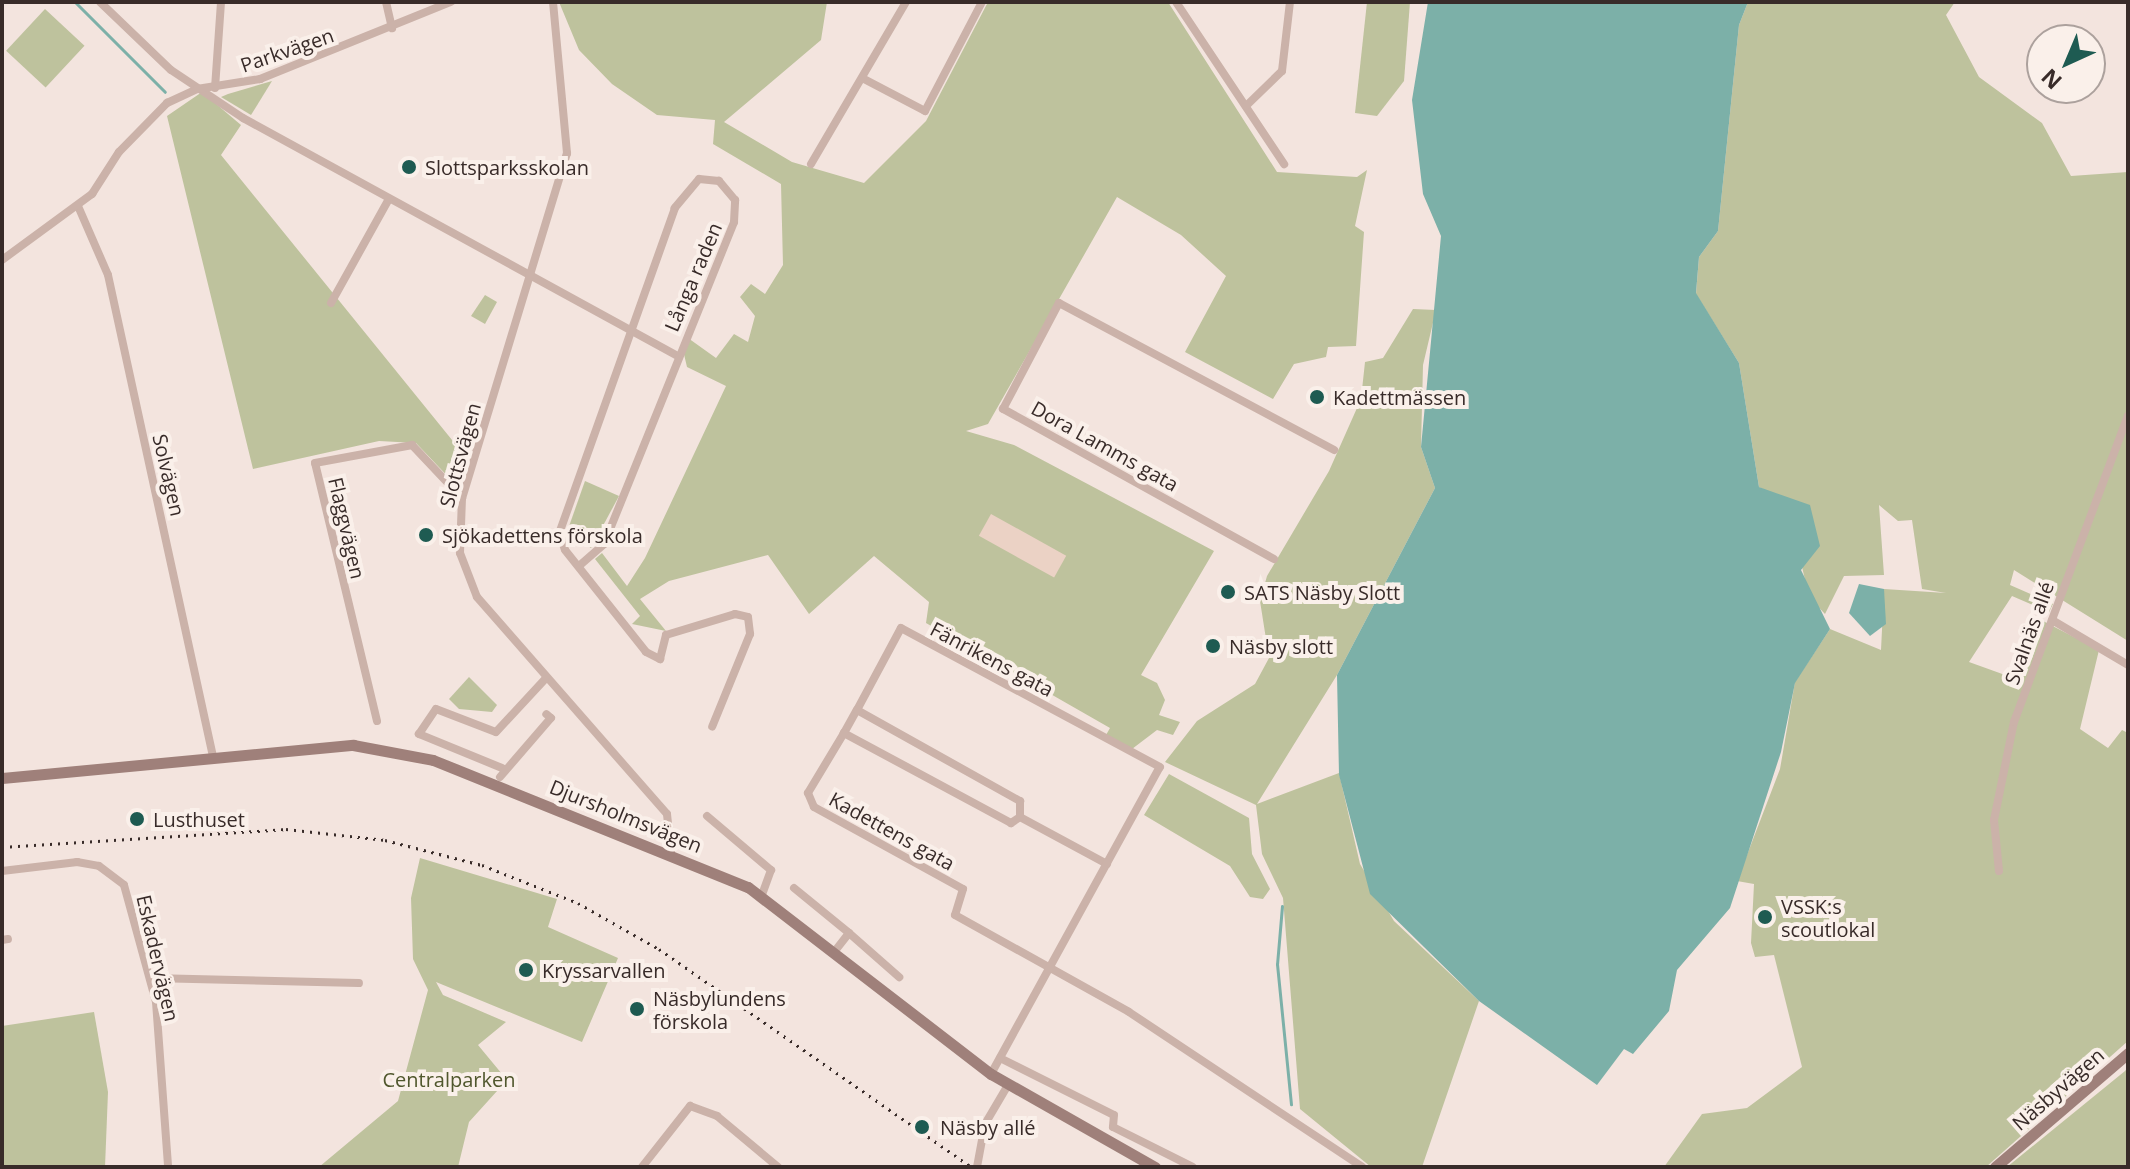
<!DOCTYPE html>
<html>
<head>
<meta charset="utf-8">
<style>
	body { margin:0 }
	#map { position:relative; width:2130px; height:1169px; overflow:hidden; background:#f3e4de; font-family:"Open Sans",sans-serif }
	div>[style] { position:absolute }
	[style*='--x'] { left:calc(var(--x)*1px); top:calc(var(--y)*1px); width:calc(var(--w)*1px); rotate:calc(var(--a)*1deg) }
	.green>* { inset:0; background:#bec29d; transform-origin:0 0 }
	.plaza>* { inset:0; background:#ebd2c5; transform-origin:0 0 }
	.water>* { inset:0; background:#7cb0a8 }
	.stream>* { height:3px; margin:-1.5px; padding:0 1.5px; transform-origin:1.5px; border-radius:1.5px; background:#7cb0a8 }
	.street>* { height:8px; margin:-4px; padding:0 4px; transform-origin:4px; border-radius:4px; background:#cbb2a9 }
	.secondary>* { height:11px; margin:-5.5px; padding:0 5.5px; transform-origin:5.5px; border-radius:5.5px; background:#9f807a }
	.rail>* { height:3px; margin-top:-1.5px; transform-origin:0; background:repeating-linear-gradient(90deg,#382b29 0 2px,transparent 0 8px) }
	.dots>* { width:22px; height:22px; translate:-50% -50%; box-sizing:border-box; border:4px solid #faf0ea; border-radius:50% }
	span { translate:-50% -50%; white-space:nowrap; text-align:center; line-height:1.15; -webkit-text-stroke:8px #faf0ea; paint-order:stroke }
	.street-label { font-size:20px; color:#382b29 }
	.poi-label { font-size:20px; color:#382b29 }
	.left { translate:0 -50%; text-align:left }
	.park-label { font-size:20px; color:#50572d }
	.frame { position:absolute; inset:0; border:4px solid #382b29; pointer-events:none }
	.north { position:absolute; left:2026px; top:24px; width:80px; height:80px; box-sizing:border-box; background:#faf0ea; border:2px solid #aca19d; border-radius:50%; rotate:224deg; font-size:22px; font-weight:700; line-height:32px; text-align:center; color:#382b29 }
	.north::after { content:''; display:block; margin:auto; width:28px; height:36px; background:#1e5b52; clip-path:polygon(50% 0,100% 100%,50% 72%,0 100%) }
</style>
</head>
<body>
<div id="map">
	<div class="green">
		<i style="clip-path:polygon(559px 2px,827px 2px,821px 40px,724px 122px,792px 162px,864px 183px,926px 121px,988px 2px,1168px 2px,1277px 172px,1357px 177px,1367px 170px,1355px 226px,1364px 232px,1356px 346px,1328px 347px,1326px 357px,1294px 364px,1273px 399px,1185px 352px,1226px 276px,1181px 235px,1117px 197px,988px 424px,966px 431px,1014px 445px,1214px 551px,1141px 675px,1157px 683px,1165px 700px,1159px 715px,1180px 722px,1173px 735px,1157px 730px,1132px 749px,1106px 735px,1110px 728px,926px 623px,929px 602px,874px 556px,809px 614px,768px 555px,669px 581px,640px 599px,666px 631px,632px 624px,640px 616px,595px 559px,602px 553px,627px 586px,645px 558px,726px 386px,687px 367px,683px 350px,688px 338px,716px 358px,734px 334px,748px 342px,755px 316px,740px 297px,751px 284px,765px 294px,783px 265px,781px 184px,713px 144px,715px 120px,657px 115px,612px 84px,579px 50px)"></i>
		<i style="clip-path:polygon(1367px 2px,1410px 2px,1404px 81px,1377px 116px,1355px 113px)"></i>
		<i style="clip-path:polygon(1748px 2px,1955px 2px,1946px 15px,1979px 77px,2042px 123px,2071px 176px,2128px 172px,2128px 641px,2014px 570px,2010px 585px,2053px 604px,2049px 612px,2012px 596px,1969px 662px,2019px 680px,2043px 621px,2099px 650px,2080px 729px,2108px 748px,2122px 730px,2128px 733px,2128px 1041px,1986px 1167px,1664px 1167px,1702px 1114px,1747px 1108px,1802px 1067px,1774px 955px,1755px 957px,1751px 943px,1754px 884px,1737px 881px,1780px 769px,1795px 682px,1830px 629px,1881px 650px,1884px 589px,1946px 593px,1922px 589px,1912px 520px,1898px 521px,1879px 505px,1884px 575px,1844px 576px,1825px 614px,1809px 597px,1787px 502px,1759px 487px,1739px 363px,1696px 294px,1699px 257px,1718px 231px,1739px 25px)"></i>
		<i style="left:45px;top:9px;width:54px;height:57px;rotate:43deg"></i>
		<i style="clip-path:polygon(272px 81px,251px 115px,221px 97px,228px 94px)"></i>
		<i style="clip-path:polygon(202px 92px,241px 125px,221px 155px,465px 456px,455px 484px,416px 443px,379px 441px,253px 469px,167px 116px)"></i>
		<i style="clip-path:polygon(485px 295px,497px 302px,485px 324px,471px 316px)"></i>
		<i style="clip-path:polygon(1413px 309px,1436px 310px,1423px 365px,1421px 447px,1435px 488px,1337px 675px,1257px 804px,1339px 773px,1360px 864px,1394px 921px,1479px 1001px,1422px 1167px,1371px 1167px,1300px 1109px,1283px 898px,1262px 854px,1256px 805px,1165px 762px,1197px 721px,1255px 684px,1269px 658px,1260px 601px,1267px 576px,1329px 471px,1361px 399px,1365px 362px,1383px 358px)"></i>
		<i style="clip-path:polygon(585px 481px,619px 496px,591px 548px,567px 532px)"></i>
		<i style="clip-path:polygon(469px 677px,497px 705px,492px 712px,459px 709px,449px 699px)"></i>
		<i style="clip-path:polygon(1169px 774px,1249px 818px,1252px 854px,1270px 889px,1263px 899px,1250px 897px,1230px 866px,1144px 815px)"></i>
		<i style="clip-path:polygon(420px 858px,557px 899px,548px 927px,618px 958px,582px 1042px,436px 982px,443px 995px,506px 1022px,478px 1045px,507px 1080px,469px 1122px,458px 1167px,319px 1167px,398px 1101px,428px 990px,413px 959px,411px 898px)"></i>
		<i style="clip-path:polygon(94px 1012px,108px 1092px,105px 1167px,2px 1167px,2px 1026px)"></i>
		<i style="clip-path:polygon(2128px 1067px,2128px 1167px,2007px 1167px,2125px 1071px)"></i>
	</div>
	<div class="plaza">
		<i style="left:991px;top:514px;width:86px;height:25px;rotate:29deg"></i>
	</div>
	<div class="water">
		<i style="clip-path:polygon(1428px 2px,1748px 2px,1739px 25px,1718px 231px,1699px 257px,1696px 293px,1739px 363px,1759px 487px,1810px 505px,1820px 546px,1801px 570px,1830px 629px,1795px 683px,1781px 752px,1730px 908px,1677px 970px,1669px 1011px,1633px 1054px,1624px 1049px,1597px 1085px,1479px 1001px,1370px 894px,1339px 775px,1337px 675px,1435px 488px,1421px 447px,1441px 236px,1423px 194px,1412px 100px)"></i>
		<i style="clip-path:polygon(1859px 584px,1884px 589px,1886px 624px,1870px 636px,1849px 613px)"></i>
	</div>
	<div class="stream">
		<i style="--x:75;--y:2;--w:127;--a:45"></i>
		<i style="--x:1282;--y:906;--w:58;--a:94.9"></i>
		<i style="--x:1277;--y:964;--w:141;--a:84.3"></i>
	</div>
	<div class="street">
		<i style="--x:100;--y:2;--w:98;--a:43.8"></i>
		<i style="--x:171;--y:70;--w:87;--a:33.7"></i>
		<i style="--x:243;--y:118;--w:494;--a:28.7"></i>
		<i style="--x:386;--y:2;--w:27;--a:77"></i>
		<i style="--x:553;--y:2;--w:152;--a:84.7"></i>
		<i style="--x:567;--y:153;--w:361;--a:106.9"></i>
		<i style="--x:462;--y:498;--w:55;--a:92.1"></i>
		<i style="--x:460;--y:553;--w:47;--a:68.9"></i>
		<i style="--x:477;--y:597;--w:288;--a:48.8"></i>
		<i style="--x:667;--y:814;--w:39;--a:84"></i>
		<i style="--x:1176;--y:2;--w:195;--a:56.3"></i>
		<i style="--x:864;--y:79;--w:69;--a:27.7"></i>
		<i style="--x:925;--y:111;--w:123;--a:-62.4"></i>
		<i style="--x:215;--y:88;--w:86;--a:-86"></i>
		<i style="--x:1246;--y:106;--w:50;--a:-44.2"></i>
		<i style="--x:1282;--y:71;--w:69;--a:-83.4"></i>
		<i style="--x:811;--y:164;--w:188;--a:-59.6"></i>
		<i style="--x:78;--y:206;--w:75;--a:66.5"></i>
		<i style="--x:108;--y:275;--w:492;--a:77.7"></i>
		<i style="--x:2;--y:260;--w:112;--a:-36.3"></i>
		<i style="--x:92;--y:194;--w:50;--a:-57.3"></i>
		<i style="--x:119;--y:152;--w:69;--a:-45.6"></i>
		<i style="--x:167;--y:103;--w:33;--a:-25"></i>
		<i style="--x:197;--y:89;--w:64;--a:-9"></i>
		<i style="--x:260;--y:79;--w:206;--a:-22"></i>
		<i style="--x:331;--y:303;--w:119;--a:-60.9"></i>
		<i style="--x:1274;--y:559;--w:310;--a:-151"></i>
		<i style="--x:1003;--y:409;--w:120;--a:-62.2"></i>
		<i style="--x:1059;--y:303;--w:312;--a:28.1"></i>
		<i style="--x:579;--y:566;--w:33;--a:-41"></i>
		<i style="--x:604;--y:544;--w:347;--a:-68"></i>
		<i style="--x:734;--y:222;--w:22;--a:-87"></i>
		<i style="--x:735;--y:200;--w:25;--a:-130"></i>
		<i style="--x:719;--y:181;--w:20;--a:-174"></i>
		<i style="--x:699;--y:179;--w:38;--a:130"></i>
		<i style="--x:675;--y:208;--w:346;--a:109.6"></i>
		<i style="--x:559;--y:534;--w:17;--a:69"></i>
		<i style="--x:565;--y:550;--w:130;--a:51.5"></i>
		<i style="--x:646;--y:652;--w:16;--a:27"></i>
		<i style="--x:660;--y:659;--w:25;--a:-76"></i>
		<i style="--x:666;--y:635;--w:72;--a:-16.9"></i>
		<i style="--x:735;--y:614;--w:13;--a:13"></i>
		<i style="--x:748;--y:617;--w:17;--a:83"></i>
		<i style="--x:750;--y:634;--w:100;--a:112.2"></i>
		<i style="--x:2052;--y:620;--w:88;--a:30.6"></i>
		<i style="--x:377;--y:721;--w:265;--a:-103.5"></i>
		<i style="--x:315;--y:463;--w:99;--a:-10.5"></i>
		<i style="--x:412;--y:445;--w:73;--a:46.7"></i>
		<i style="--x:844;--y:733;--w:26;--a:-61"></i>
		<i style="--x:502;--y:768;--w:90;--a:-157.7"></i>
		<i style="--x:419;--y:734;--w:30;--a:-56"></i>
		<i style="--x:436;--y:709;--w:64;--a:21"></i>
		<i style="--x:496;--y:732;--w:72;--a:-47.2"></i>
		<i style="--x:500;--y:777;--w:78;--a:-49.2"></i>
		<i style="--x:551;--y:718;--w:6;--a:-141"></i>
		<i style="--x:707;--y:816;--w:84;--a:40.2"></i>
		<i style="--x:771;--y:870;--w:27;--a:110"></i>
		<i style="--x:1107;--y:864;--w:99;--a:-151.6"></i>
		<i style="--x:1020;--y:817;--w:11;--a:146"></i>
		<i style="--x:1011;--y:823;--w:190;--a:-151.7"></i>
		<i style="--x:844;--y:733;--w:70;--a:121"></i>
		<i style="--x:808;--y:793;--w:15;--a:67"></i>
		<i style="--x:814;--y:807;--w:170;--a:28.8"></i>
		<i style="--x:963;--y:889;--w:27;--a:107"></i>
		<i style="--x:955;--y:915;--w:199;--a:29.1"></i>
		<i style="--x:1129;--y:1012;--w:280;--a:33.6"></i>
		<i style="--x:2;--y:871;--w:76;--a:-6.8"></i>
		<i style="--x:77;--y:862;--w:22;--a:10"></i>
		<i style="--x:99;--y:866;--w:31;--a:37"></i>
		<i style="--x:124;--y:885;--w:121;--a:74.7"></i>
		<i style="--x:156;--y:1002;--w:165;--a:85.8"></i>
		<i style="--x:1999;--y:871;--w:51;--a:-95.6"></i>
		<i style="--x:1994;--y:820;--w:100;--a:-78.5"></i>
		<i style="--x:2014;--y:722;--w:327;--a:-69.6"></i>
		<i style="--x:794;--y:888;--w:71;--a:39.3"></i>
		<i style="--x:849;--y:933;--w:23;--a:128"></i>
		<i style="--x:849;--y:933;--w:67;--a:41.3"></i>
		<i style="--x:2;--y:940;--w:6;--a:-9"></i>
		<i style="--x:151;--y:978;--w:208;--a:1.4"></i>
		<i style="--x:1000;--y:1058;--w:127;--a:26.6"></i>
		<i style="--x:1114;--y:1115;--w:12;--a:95"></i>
		<i style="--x:1113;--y:1127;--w:89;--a:26.6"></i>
		<i style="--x:991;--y:1074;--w:350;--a:-61.2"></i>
		<i style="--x:1160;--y:767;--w:294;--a:-151.8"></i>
		<i style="--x:901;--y:628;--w:93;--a:118.2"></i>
		<i style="--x:857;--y:710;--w:187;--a:29.2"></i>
		<i style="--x:1020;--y:801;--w:16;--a:90"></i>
		<i style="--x:642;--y:1167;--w:78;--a:-51.8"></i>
		<i style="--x:690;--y:1106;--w:29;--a:20"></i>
		<i style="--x:717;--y:1116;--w:80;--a:39.9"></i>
		<i style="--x:977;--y:1167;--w:44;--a:-79.5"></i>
		<i style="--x:985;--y:1124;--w:45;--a:-59.5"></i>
	</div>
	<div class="secondary">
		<i style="--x:2;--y:778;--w:353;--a:-5.4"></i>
		<i style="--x:353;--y:745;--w:81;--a:10.6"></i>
		<i style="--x:433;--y:760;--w:340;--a:22"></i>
		<i style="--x:748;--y:887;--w:307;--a:37.6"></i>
		<i style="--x:991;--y:1074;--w:189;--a:29.6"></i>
		<i style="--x:1995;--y:1167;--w:175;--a:-40.6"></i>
	</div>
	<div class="rail">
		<i style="--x:2;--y:847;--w:285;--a:-3.6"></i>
		<i style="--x:286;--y:829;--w:100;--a:6.3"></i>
		<i style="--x:385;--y:840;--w:100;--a:14.5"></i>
		<i style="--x:482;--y:865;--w:103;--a:21.6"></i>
		<i style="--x:578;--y:903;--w:93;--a:29.6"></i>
		<i style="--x:659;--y:949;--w:381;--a:34.9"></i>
	</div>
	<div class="dots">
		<i style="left:409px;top:167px;background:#1e5b52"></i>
		<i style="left:1317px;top:397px;background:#1e5b52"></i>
		<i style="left:426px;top:535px;background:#1e5b52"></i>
		<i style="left:1228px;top:592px;background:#1e5b52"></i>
		<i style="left:1213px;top:646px;background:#1e5b52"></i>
		<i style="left:137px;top:819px;background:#1e5b52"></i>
		<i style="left:1765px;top:917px;background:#1e5b52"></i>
		<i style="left:526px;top:970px;background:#1e5b52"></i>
		<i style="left:637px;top:1009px;background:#1e5b52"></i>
		<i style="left:922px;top:1127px;background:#1e5b52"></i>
	</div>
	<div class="street-label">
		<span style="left:287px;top:50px;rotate:-19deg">Parkvägen</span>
		<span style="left:693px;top:277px;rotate:-67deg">Långa raden</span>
		<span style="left:1105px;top:446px;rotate:29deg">Dora Lamms gata</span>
		<span style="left:460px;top:455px;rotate:-75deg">Slottsvägen</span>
		<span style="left:169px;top:475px;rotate:77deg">Solvägen</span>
		<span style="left:347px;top:528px;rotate:77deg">Flaggvägen</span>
		<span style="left:2029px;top:633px;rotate:-70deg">Svalnäs allé</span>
		<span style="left:992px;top:659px;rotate:28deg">Fänrikens gata</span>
		<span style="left:626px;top:816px;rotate:22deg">Djursholmsvägen</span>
		<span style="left:892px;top:831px;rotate:29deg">Kadettens gata</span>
		<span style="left:158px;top:958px;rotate:77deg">Eskadervägen</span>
		<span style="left:2058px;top:1089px;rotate:-41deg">Näsbyvägen</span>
	</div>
	<div class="poi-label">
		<span class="left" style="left:425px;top:167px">Slottsparksskolan</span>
		<span class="left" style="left:1333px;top:397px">Kadettmässen</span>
		<span class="left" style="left:442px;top:535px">Sjökadettens förskola</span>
		<span class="left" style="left:1244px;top:592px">SATS Näsby Slott</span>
		<span class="left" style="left:1229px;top:646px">Näsby slott</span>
		<span class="left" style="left:153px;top:819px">Lusthuset</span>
		<span class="left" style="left:1781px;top:918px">VSSK:s<br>scoutlokal</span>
		<span class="left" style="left:542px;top:970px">Kryssarvallen</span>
		<span class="left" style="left:653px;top:1010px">Näsbylundens<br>förskola</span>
		<span class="left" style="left:940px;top:1127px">Näsby allé</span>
	</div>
	<div class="park-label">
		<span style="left:449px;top:1079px">Centralparken</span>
	</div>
	<div class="frame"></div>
	<div class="north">N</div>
</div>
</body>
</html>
